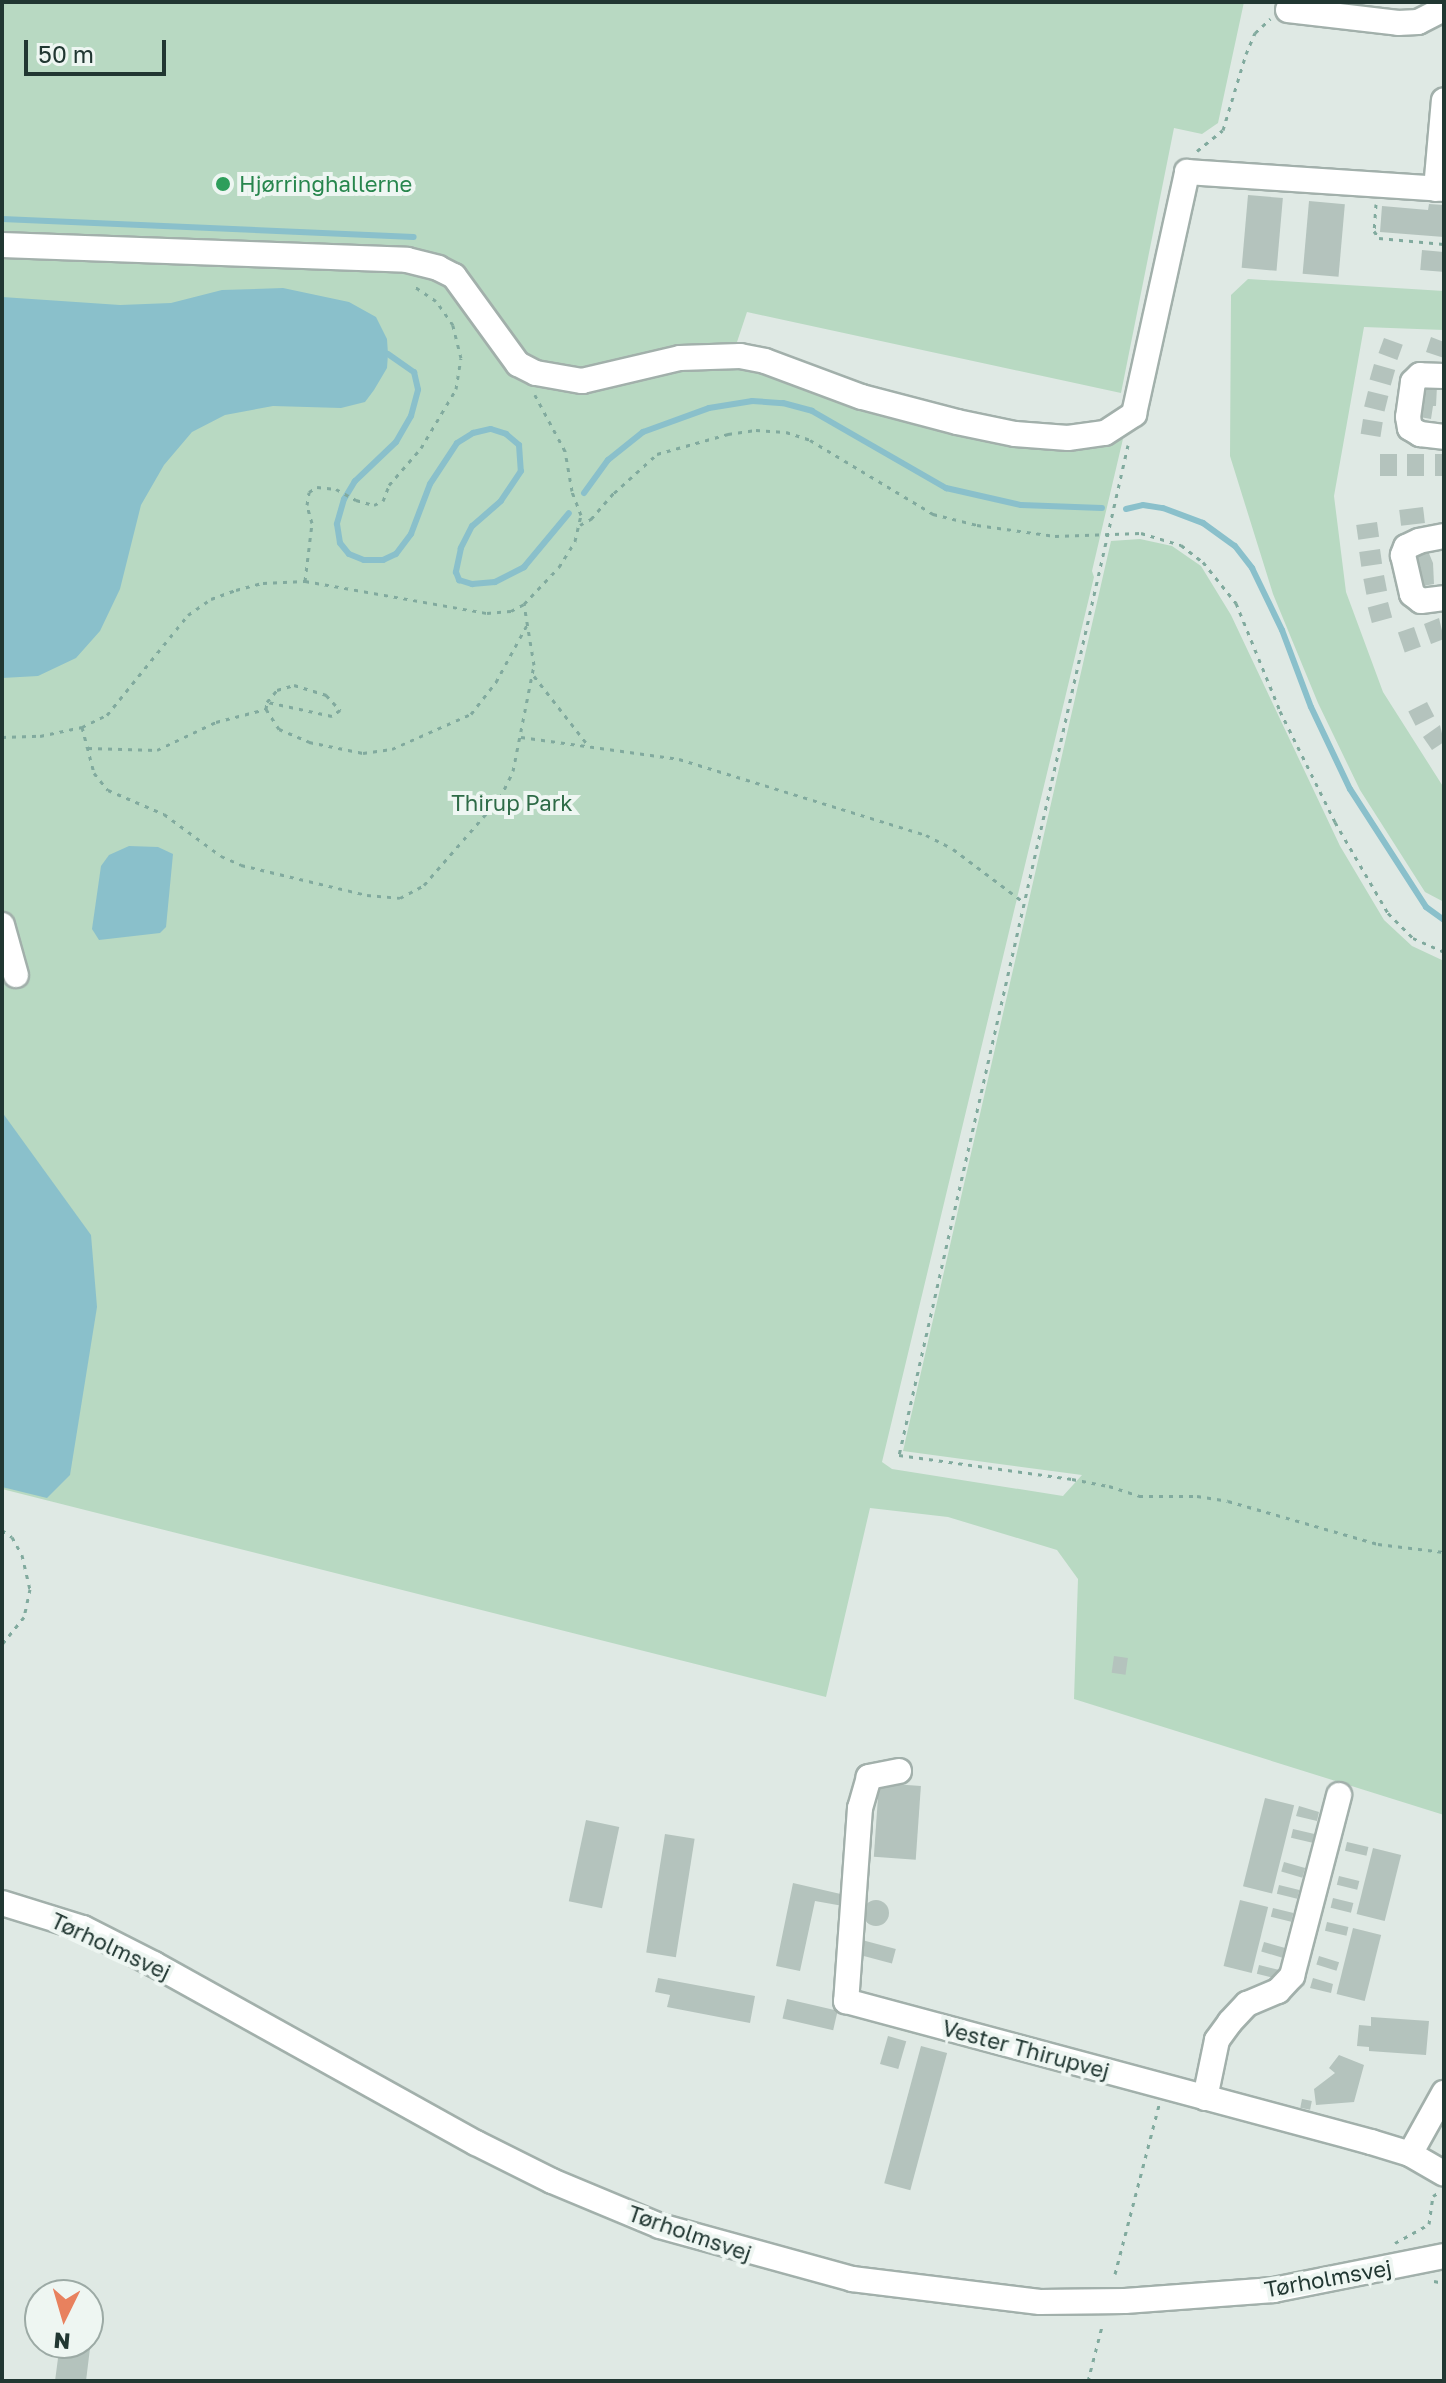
<!DOCTYPE html>
<html>
<head>
<meta charset="utf-8">
<style>
	body { margin:0 }
	#map { position:relative; width:1446px; height:2383px; overflow:hidden; background:#dfe9e4; font-family:"Golos Text",sans-serif }
	div>[style] { position:absolute }
	[style*='--x'] { left:calc(var(--x)*1px); top:calc(var(--y)*1px); width:calc(var(--w)*1px); rotate:calc(var(--a)*1deg) }
	.green>* { inset:0; background:#b8d9c2 }
	.water>* { inset:0; background:#8ac0cb }
	.stream>* { height:6px; margin:-3px; padding:0 3px; transform-origin:3px; border-radius:3px; background:#8ac0cb }
	.building>* { inset:0; background:#b4c3bd; transform-origin:0 0 }
	.round { border-radius:50% }
	.path>* { height:3px; margin-top:-1.5px; transform-origin:0; background:repeating-linear-gradient(90deg,#81aa9e 0 4px,transparent 0 10px) }
	.roads { filter:drop-shadow(2px 0 #a2b0ab) drop-shadow(-2px 0 #a2b0ab) drop-shadow(0 2px #a2b0ab) drop-shadow(0 -2px #a2b0ab) }
	.minor>* { height:24px; margin:-12px; padding:0 12px; transform-origin:12px; border-radius:12px; background:#fff }
	.dots>* { width:22px; height:22px; translate:-50% -50%; box-sizing:border-box; border:4px solid #eef6f2; border-radius:50% }
	span { translate:-50% -50%; white-space:nowrap; text-align:center; line-height:1.15; -webkit-text-stroke:8px #eef6f2; paint-order:stroke }
	.leisure-label { font-size:22px; color:#27864d }
	.left { translate:0 -50%; text-align:left }
	.park-label { font-size:22px; color:#2e6b47 }
	.street-label { font-size:22px; color:#213732 }
	.frame { position:absolute; inset:0; border:4px solid #213732; pointer-events:none }
	.north { position:absolute; left:24px; top:2279px; width:80px; height:80px; box-sizing:border-box; background:#eef6f2; border:2px solid #9caaa5; border-radius:50%; rotate:185deg; font-size:22px; font-weight:700; line-height:32px; text-align:center; color:#213732 }
	.north::after { content:''; display:block; margin:auto; width:28px; height:36px; background:#e8815e; clip-path:polygon(50% 0,100% 100%,50% 72%,0 100%) }
	.scale { position:absolute; left:24px; top:40px; width:142px; height:36px; box-sizing:border-box; border:4px solid #213732; border-top:0; padding-left:10px; font-size:24px; line-height:28px; white-space:nowrap; color:#213732; -webkit-text-stroke:6px #eef6f2; paint-order:stroke }
</style>
</head>
<body>
<div id="map">
	<div class="green">
		<i style="clip-path:polygon(2px 2px,1244px 2px,1218px 123px,1202px 134px,1174px 128px,1121px 393px,747px 312px,737px 342px,959px 413px,1031px 429px,1084px 429px,1130px 409px,1092px 571px,1094px 577px,882px 1462px,892px 1469px,1063px 1496px,1082px 1475px,903px 1451px,1111px 541px,1140px 539px,1172px 546px,1201px 566px,1231px 615px,1340px 846px,1384px 920px,1412px 946px,1444px 961px,1444px 1815px,1074px 1699px,1078px 1579px,1057px 1550px,948px 1517px,870px 1508px,826px 1697px,2px 1489px)"></i>
		<i style="clip-path:polygon(1248px 279px,1444px 291px,1444px 330px,1364px 327px,1334px 496px,1346px 592px,1383px 692px,1444px 788px,1444px 902px,1425px 892px,1360px 790px,1318px 703px,1273px 594px,1230px 456px,1231px 295px)"></i>
	</div>
	<div class="water">
		<i style="clip-path:polygon(283px 288px,349px 302px,376px 317px,387px 339px,388px 354px,387px 368px,374px 390px,365px 402px,341px 408px,273px 406px,225px 415px,192px 432px,164px 465px,141px 505px,120px 589px,100px 631px,76px 658px,38px 676px,2px 678px,2px 297px,120px 305px,171px 303px,222px 290px)"></i>
		<i style="clip-path:polygon(129px 846px,158px 847px,173px 854px,166px 927px,160px 933px,99px 940px,92px 929px,101px 866px,109px 855px)"></i>
		<i style="clip-path:polygon(2px 1112px,91px 1235px,97px 1307px,70px 1475px,47px 1498px,2px 1487px)"></i>
	</div>
	<div class="stream">
		<i style="--x:2;--y:219;--w:412;--a:2.5"></i>
		<i style="--x:388;--y:354;--w:32;--a:35"></i>
		<i style="--x:414;--y:372;--w:18;--a:77"></i>
		<i style="--x:418;--y:390;--w:27;--a:105"></i>
		<i style="--x:411;--y:416;--w:30;--a:120"></i>
		<i style="--x:396;--y:442;--w:57;--a:136.4"></i>
		<i style="--x:355;--y:481;--w:21;--a:121"></i>
		<i style="--x:344;--y:499;--w:26;--a:106"></i>
		<i style="--x:337;--y:524;--w:19;--a:81"></i>
		<i style="--x:340;--y:543;--w:14;--a:51"></i>
		<i style="--x:349;--y:554;--w:16;--a:22"></i>
		<i style="--x:364;--y:560;--w:19;--a:0"></i>
		<i style="--x:383;--y:560;--w:14;--a:-25"></i>
		<i style="--x:396;--y:554;--w:25;--a:-53"></i>
		<i style="--x:411;--y:534;--w:53;--a:-69.2"></i>
		<i style="--x:430;--y:484;--w:49;--a:-56.6"></i>
		<i style="--x:457;--y:443;--w:19;--a:-32"></i>
		<i style="--x:473;--y:433;--w:18;--a:-13"></i>
		<i style="--x:491;--y:429;--w:16;--a:18"></i>
		<i style="--x:506;--y:434;--w:17;--a:40"></i>
		<i style="--x:519;--y:445;--w:26;--a:86"></i>
		<i style="--x:521;--y:471;--w:36;--a:124"></i>
		<i style="--x:501;--y:501;--w:38;--a:139"></i>
		<i style="--x:472;--y:526;--w:25;--a:117"></i>
		<i style="--x:461;--y:548;--w:25;--a:102"></i>
		<i style="--x:456;--y:572;--w:9;--a:69"></i>
		<i style="--x:459;--y:580;--w:14;--a:17"></i>
		<i style="--x:472;--y:584;--w:23;--a:-5"></i>
		<i style="--x:495;--y:582;--w:33;--a:-27"></i>
		<i style="--x:524;--y:567;--w:70;--a:-50.2"></i>
		<i style="--x:584;--y:493;--w:41;--a:-54"></i>
		<i style="--x:608;--y:460;--w:45;--a:-38.7"></i>
		<i style="--x:643;--y:432;--w:70;--a:-20"></i>
		<i style="--x:709;--y:408;--w:44;--a:-9.2"></i>
		<i style="--x:752;--y:401;--w:31;--a:4"></i>
		<i style="--x:783;--y:403;--w:30;--a:15"></i>
		<i style="--x:812;--y:411;--w:155;--a:29.9"></i>
		<i style="--x:946;--y:488;--w:77;--a:12.8"></i>
		<i style="--x:1021;--y:505;--w:81;--a:2.1"></i>
		<i style="--x:1126;--y:509;--w:17;--a:-13"></i>
		<i style="--x:1143;--y:505;--w:20;--a:9"></i>
		<i style="--x:1163;--y:508;--w:43;--a:20.6"></i>
		<i style="--x:1203;--y:523;--w:39;--a:36"></i>
		<i style="--x:1235;--y:546;--w:28;--a:52"></i>
		<i style="--x:1252;--y:568;--w:69;--a:64.2"></i>
		<i style="--x:1282;--y:630;--w:82;--a:69.4"></i>
		<i style="--x:1311;--y:707;--w:91;--a:64.6"></i>
		<i style="--x:1350;--y:789;--w:140;--a:57.2"></i>
		<i style="--x:1426;--y:907;--w:22;--a:36"></i>
	</div>
	<div class="building">
		<i style="left:1248px;top:195px;width:35px;height:73px;rotate:5deg"></i>
		<i style="left:1309px;top:201px;width:36px;height:73px;rotate:5deg"></i>
		<i style="clip-path:polygon(1429px 204px,1444px 205px,1444px 237px,1380px 232px,1382px 206px,1428px 210px)"></i>
		<i style="left:1422px;top:250px;width:22px;height:20px;rotate:5deg"></i>
		<i style="clip-path:polygon(1431px 337px,1444px 342px,1444px 358px,1426px 352px)"></i>
		<i style="left:1384px;top:338px;width:20px;height:16px;rotate:20deg"></i>
		<i style="left:1374px;top:364px;width:22px;height:16px;rotate:16deg"></i>
		<i style="clip-path:polygon(1421px 383px,1437px 386px,1436px 406px,1433px 406px,1431px 419px,1414px 416px)"></i>
		<i style="left:1368px;top:391px;width:21px;height:16px;rotate:14deg"></i>
		<i style="left:1363px;top:419px;width:20px;height:15px;rotate:9deg"></i>
		<i style="left:1380px;top:454px;width:17px;height:22px"></i>
		<i style="left:1407px;top:454px;width:17px;height:22px"></i>
		<i style="left:1435px;top:454px;width:9px;height:22px"></i>
		<i style="left:1423px;top:507px;width:16px;height:24px;rotate:83deg"></i>
		<i style="left:1377px;top:522px;width:15px;height:21px;rotate:82deg"></i>
		<i style="left:1380px;top:549px;width:15px;height:21px;rotate:82deg"></i>
		<i style="clip-path:polygon(1428px 551px,1433px 563px,1434px 584px,1417px 587px,1411px 554px)"></i>
		<i style="left:1384px;top:575px;width:16px;height:21px;rotate:79deg"></i>
		<i style="left:1388px;top:602px;width:16px;height:21px;rotate:75deg"></i>
		<i style="clip-path:polygon(1439px 618px,1444px 639px,1431px 644px,1424px 624px)"></i>
		<i style="left:1414px;top:627px;width:21px;height:17px;rotate:71deg"></i>
		<i style="left:1427px;top:702px;width:16px;height:21px;rotate:63deg"></i>
		<i style="clip-path:polygon(1440px 725px,1444px 742px,1432px 750px,1423px 737px)"></i>
		<i style="left:1114px;top:1656px;width:14px;height:17px;rotate:8deg"></i>
		<i style="left:879px;top:1783px;width:42px;height:74px;rotate:4deg"></i>
		<i style="left:1265px;top:1798px;width:30px;height:91px;rotate:14deg"></i>
		<i style="clip-path:polygon(1299px 1806px,1319px 1812px,1317px 1821px,1296px 1816px)"></i>
		<i style="left:586px;top:1820px;width:34px;height:83px;rotate:12deg"></i>
		<i style="left:1293px;top:1829px;width:22px;height:9px;rotate:13deg"></i>
		<i style="left:665px;top:1834px;width:30px;height:120px;rotate:9deg"></i>
		<i style="left:1347px;top:1842px;width:22px;height:9px;rotate:13deg"></i>
		<i style="left:1373px;top:1848px;width:29px;height:68px;rotate:14deg"></i>
		<i style="left:1284px;top:1862px;width:22px;height:10px;rotate:16deg"></i>
		<i style="left:1339px;top:1876px;width:21px;height:9px;rotate:14deg"></i>
		<i style="clip-path:polygon(793px 1883px,845px 1895px,843px 1906px,815px 1901px,800px 1971px,776px 1966px)"></i>
		<i style="left:1279px;top:1885px;width:21px;height:9px;rotate:14deg"></i>
		<i style="left:1333px;top:1898px;width:21px;height:10px;rotate:14deg"></i>
		<i class="round" style="left:863px;top:1900px;width:26px;height:26px"></i>
		<i style="left:1240px;top:1900px;width:29px;height:68px;rotate:14deg"></i>
		<i style="left:1273px;top:1908px;width:21px;height:9px;rotate:14deg"></i>
		<i style="left:1327px;top:1922px;width:22px;height:9px;rotate:13deg"></i>
		<i style="left:1353px;top:1928px;width:29px;height:68px;rotate:14deg"></i>
		<i style="left:862px;top:1940px;width:35px;height:15px;rotate:15deg"></i>
		<i style="left:1264px;top:1942px;width:22px;height:10px;rotate:16deg"></i>
		<i style="left:1319px;top:1956px;width:21px;height:9px;rotate:17deg"></i>
		<i style="left:1259px;top:1965px;width:21px;height:9px;rotate:14deg"></i>
		<i style="clip-path:polygon(658px 1978px,755px 1996px,750px 2023px,667px 2007px,670px 1995px,655px 1992px)"></i>
		<i style="clip-path:polygon(1313px 1978px,1333px 1984px,1331px 1993px,1310px 1988px)"></i>
		<i style="left:787px;top:1999px;width:52px;height:20px;rotate:13deg"></i>
		<i style="clip-path:polygon(1371px 2017px,1429px 2021px,1426px 2055px,1369px 2051px,1369px 2047px,1357px 2046px,1359px 2025px,1371px 2026px)"></i>
		<i style="left:888px;top:2036px;width:19px;height:29px;rotate:16deg"></i>
		<i style="left:921px;top:2046px;width:27px;height:142px;rotate:15deg"></i>
		<i style="clip-path:polygon(1339px 2055px,1364px 2065px,1354px 2102px,1316px 2105px,1314px 2089px,1335px 2073px,1329px 2068px)"></i>
		<i style="left:1302px;top:2099px;width:10px;height:9px;rotate:11deg"></i>
		<i style="clip-path:polygon(88px 2331px,92px 2332px,86px 2381px,55px 2381px,60px 2343px,88px 2343px)"></i>
	</div>
	<div class="path">
		<i style="--x:1197;--y:151;--w:33;--a:-39"></i>
		<i style="--x:1223;--y:130;--w:79;--a:-73.2"></i>
		<i style="--x:1246;--y:54;--w:23;--a:-67"></i>
		<i style="--x:1255;--y:33;--w:21;--a:-43"></i>
		<i style="--x:1376;--y:204;--w:27;--a:94"></i>
		<i style="--x:1374;--y:231;--w:9;--a:54"></i>
		<i style="--x:1379;--y:238;--w:65;--a:5.3"></i>
		<i style="--x:1128;--y:445;--w:1036;--a:102.77"></i>
		<i style="--x:899;--y:1455;--w:175;--a:7.9"></i>
		<i style="--x:1072;--y:1479;--w:38;--a:11"></i>
		<i style="--x:1109;--y:1486;--w:32;--a:18"></i>
		<i style="--x:1139;--y:1496;--w:58;--a:0"></i>
		<i style="--x:1197;--y:1496;--w:31;--a:9"></i>
		<i style="--x:1228;--y:1501;--w:156;--a:16"></i>
		<i style="--x:1378;--y:1544;--w:66;--a:6.9"></i>
		<i style="--x:580;--y:525;--w:13;--a:-29"></i>
		<i style="--x:591;--y:519;--w:35;--a:-49"></i>
		<i style="--x:614;--y:493;--w:58;--a:-42.2"></i>
		<i style="--x:657;--y:454;--w:74;--a:-15.7"></i>
		<i style="--x:728;--y:434;--w:28;--a:-8"></i>
		<i style="--x:756;--y:430;--w:30;--a:4"></i>
		<i style="--x:786;--y:432;--w:25;--a:18"></i>
		<i style="--x:810;--y:440;--w:144;--a:31"></i>
		<i style="--x:933;--y:514;--w:45;--a:14"></i>
		<i style="--x:977;--y:525;--w:79;--a:8"></i>
		<i style="--x:1055;--y:536;--w:86;--a:-2"></i>
		<i style="--x:1141;--y:533;--w:42;--a:16.7"></i>
		<i style="--x:1181;--y:545;--w:28;--a:38"></i>
		<i style="--x:1203;--y:562;--w:53;--a:51.2"></i>
		<i style="--x:1236;--y:603;--w:117;--a:67.8"></i>
		<i style="--x:1280;--y:711;--w:124;--a:63.6"></i>
		<i style="--x:1335;--y:822;--w:105;--a:59.8"></i>
		<i style="--x:1388;--y:913;--w:35;--a:45"></i>
		<i style="--x:1413;--y:938;--w:34;--a:24"></i>
		<i style="--x:305;--y:581;--w:58;--a:-83.1"></i>
		<i style="--x:312;--y:523;--w:19;--a:-106"></i>
		<i style="--x:307;--y:505;--w:13;--a:-81"></i>
		<i style="--x:309;--y:492;--w:9;--a:-32"></i>
		<i style="--x:317;--y:487;--w:19;--a:6"></i>
		<i style="--x:336;--y:489;--w:23;--a:29"></i>
		<i style="--x:356;--y:500;--w:19;--a:16"></i>
		<i style="--x:374;--y:505;--w:10;--a:-24"></i>
		<i style="--x:383;--y:501;--w:17;--a:-69"></i>
		<i style="--x:389;--y:485;--w:49;--a:-49.1"></i>
		<i style="--x:421;--y:448;--w:69;--a:-59.3"></i>
		<i style="--x:456;--y:389;--w:31;--a:-81"></i>
		<i style="--x:461;--y:358;--w:34;--a:-104"></i>
		<i style="--x:453;--y:325;--w:29;--a:-125"></i>
		<i style="--x:436;--y:301;--w:29;--a:-146"></i>
		<i style="--x:534;--y:676;--w:88;--a:52"></i>
		<i style="--x:266;--y:709;--w:7;--a:-82"></i>
		<i style="--x:267;--y:702;--w:16;--a:-50"></i>
		<i style="--x:277;--y:690;--w:18;--a:-16"></i>
		<i style="--x:294;--y:685;--w:34;--a:17"></i>
		<i style="--x:326;--y:695;--w:21;--a:47"></i>
		<i style="--x:340;--y:710;--w:10;--a:143"></i>
		<i style="--x:332;--y:716;--w:66;--a:-167.8"></i>
		<i style="--x:82;--y:727;--w:48;--a:75.4"></i>
		<i style="--x:94;--y:773;--w:22;--a:51"></i>
		<i style="--x:108;--y:790;--w:61;--a:23.2"></i>
		<i style="--x:164;--y:814;--w:71;--a:36.4"></i>
		<i style="--x:221;--y:856;--w:22;--a:24"></i>
		<i style="--x:241;--y:865;--w:130;--a:13.4"></i>
		<i style="--x:367;--y:895;--w:33;--a:5"></i>
		<i style="--x:400;--y:898;--w:27;--a:-28"></i>
		<i style="--x:424;--y:885;--w:116;--a:-48.9"></i>
		<i style="--x:500;--y:798;--w:30;--a:-64"></i>
		<i style="--x:513;--y:771;--w:108;--a:-78.8"></i>
		<i style="--x:534;--y:665;--w:62;--a:-99.3"></i>
		<i style="--x:2;--y:737;--w:38;--a:-2"></i>
		<i style="--x:40;--y:736;--w:43;--a:-12.1"></i>
		<i style="--x:82;--y:727;--w:28;--a:-26"></i>
		<i style="--x:107;--y:715;--w:129;--a:-51"></i>
		<i style="--x:188;--y:615;--w:28;--a:-35"></i>
		<i style="--x:211;--y:599;--w:27;--a:-20"></i>
		<i style="--x:236;--y:590;--w:28;--a:-15"></i>
		<i style="--x:263;--y:583;--w:42;--a:-2.7"></i>
		<i style="--x:305;--y:581;--w:185;--a:10"></i>
		<i style="--x:487;--y:613;--w:24;--a:-5"></i>
		<i style="--x:511;--y:611;--w:15;--a:-28"></i>
		<i style="--x:524;--y:604;--w:51;--a:-46.6"></i>
		<i style="--x:559;--y:567;--w:31;--a:-58"></i>
		<i style="--x:575;--y:541;--w:27;--a:-77"></i>
		<i style="--x:581;--y:515;--w:26;--a:-111"></i>
		<i style="--x:572;--y:491;--w:41;--a:-99.9"></i>
		<i style="--x:565;--y:451;--w:64;--a:-118.2"></i>
		<i style="--x:521;--y:737;--w:160;--a:7.9"></i>
		<i style="--x:679;--y:759;--w:258;--a:17.1"></i>
		<i style="--x:926;--y:835;--w:30;--a:27"></i>
		<i style="--x:953;--y:849;--w:86;--a:37"></i>
		<i style="--x:88;--y:748;--w:69;--a:1.7"></i>
		<i style="--x:157;--y:750;--w:65;--a:-25.4"></i>
		<i style="--x:216;--y:722;--w:52;--a:-14.6"></i>
		<i style="--x:266;--y:709;--w:24;--a:57"></i>
		<i style="--x:279;--y:729;--w:33;--a:23"></i>
		<i style="--x:309;--y:742;--w:55;--a:11.5"></i>
		<i style="--x:363;--y:753;--w:29;--a:-8"></i>
		<i style="--x:392;--y:749;--w:86;--a:-23.9"></i>
		<i style="--x:471;--y:714;--w:41;--a:-52"></i>
		<i style="--x:496;--y:682;--w:67;--a:-61.5"></i>
		<i style="--x:2;--y:1530;--w:12;--a:35"></i>
		<i style="--x:12;--y:1537;--w:21;--a:61"></i>
		<i style="--x:22;--y:1555;--w:35;--a:77"></i>
		<i style="--x:30;--y:1589;--w:29;--a:102"></i>
		<i style="--x:24;--y:1617;--w:35;--a:129"></i>
		<i style="--x:1395;--y:2243;--w:39;--a:-29"></i>
		<i style="--x:1429;--y:2224;--w:28;--a:-82"></i>
		<i style="--x:1433;--y:2196;--w:6;--a:-31"></i>
		<i style="--x:1115;--y:2274;--w:175;--a:-75.4"></i>
		<i style="--x:1434;--y:2281;--w:10;--a:11"></i>
		<i style="--x:1088;--y:2381;--w:57;--a:-75.7"></i>
	</div>
	<div class="roads">
		<div class="minor">
			<i style="--x:1288;--y:10;--w:111;--a:6.7"></i>
			<i style="--x:1398;--y:23;--w:20;--a:-3"></i>
			<i style="--x:1418;--y:22;--w:29;--a:-27"></i>
			<i style="--x:1436;--y:189;--w:89;--a:-84.9"></i>
			<i style="--x:2;--y:245;--w:405;--a:2.1"></i>
			<i style="--x:407;--y:260;--w:32;--a:14"></i>
			<i style="--x:438;--y:268;--w:18;--a:27"></i>
			<i style="--x:454;--y:276;--w:109;--a:54"></i>
			<i style="--x:518;--y:364;--w:20;--a:27"></i>
			<i style="--x:536;--y:373;--w:47;--a:9.9"></i>
			<i style="--x:582;--y:381;--w:101;--a:-13.2"></i>
			<i style="--x:680;--y:358;--w:60;--a:-1.9"></i>
			<i style="--x:740;--y:356;--w:25;--a:11"></i>
			<i style="--x:765;--y:361;--w:103;--a:20.4"></i>
			<i style="--x:862;--y:397;--w:98;--a:14.7"></i>
			<i style="--x:957;--y:422;--w:59;--a:11.7"></i>
			<i style="--x:1015;--y:434;--w:53;--a:4.3"></i>
			<i style="--x:1068;--y:438;--w:37;--a:-8"></i>
			<i style="--x:1105;--y:433;--w:35;--a:-33"></i>
			<i style="--x:1134;--y:414;--w:248;--a:-77.6"></i>
			<i style="--x:1187;--y:172;--w:258;--a:3.8"></i>
			<i style="--x:1444;--y:376;--w:24;--a:-178"></i>
			<i style="--x:1420;--y:375;--w:10;--a:135"></i>
			<i style="--x:1413;--y:382;--w:35;--a:98"></i>
			<i style="--x:1408;--y:417;--w:11;--a:80"></i>
			<i style="--x:1410;--y:428;--w:12;--a:31"></i>
			<i style="--x:1420;--y:434;--w:24;--a:7"></i>
			<i style="--x:1444;--y:536;--w:25;--a:169"></i>
			<i style="--x:1419;--y:541;--w:14;--a:155"></i>
			<i style="--x:1406;--y:547;--w:9;--a:111"></i>
			<i style="--x:1403;--y:555;--w:40;--a:77"></i>
			<i style="--x:1412;--y:594;--w:11;--a:38"></i>
			<i style="--x:1421;--y:601;--w:23;--a:-7"></i>
			<i style="--x:2;--y:925;--w:52;--a:74.4"></i>
			<i style="--x:899;--y:1771;--w:31;--a:169"></i>
			<i style="--x:869;--y:1777;--w:32;--a:106"></i>
			<i style="--x:860;--y:1808;--w:194;--a:94.1"></i>
			<i style="--x:846;--y:2001;--w:544;--a:15.03"></i>
			<i style="--x:1371;--y:2142;--w:41;--a:17.1"></i>
			<i style="--x:1410;--y:2154;--w:39;--a:30"></i>
			<i style="--x:2;--y:1903;--w:85;--a:17.2"></i>
			<i style="--x:83;--y:1928;--w:80;--a:26.9"></i>
			<i style="--x:154;--y:1964;--w:368;--a:29.1"></i>
			<i style="--x:476;--y:2143;--w:85;--a:26.6"></i>
			<i style="--x:552;--y:2181;--w:117;--a:22.6"></i>
			<i style="--x:660;--y:2226;--w:199;--a:15.4"></i>
			<i style="--x:852;--y:2279;--w:189;--a:7"></i>
			<i style="--x:1040;--y:2302;--w:85;--a:-0.7"></i>
			<i style="--x:1125;--y:2301;--w:149;--a:-4.2"></i>
			<i style="--x:1274;--y:2290;--w:173;--a:-11.3"></i>
			<i style="--x:1205;--y:2098;--w:59;--a:-78.3"></i>
			<i style="--x:1217;--y:2040;--w:22;--a:-54"></i>
			<i style="--x:1230;--y:2022;--w:25;--a:-47"></i>
			<i style="--x:1247;--y:2004;--w:34;--a:-23"></i>
			<i style="--x:1278;--y:1991;--w:21;--a:-47"></i>
			<i style="--x:1292;--y:1976;--w:187;--a:-75.4"></i>
			<i style="--x:1410;--y:2154;--w:70;--a:-60.9"></i>
		</div>
	</div>
	<div class="dots">
		<i style="left:223px;top:184px;background:#2e9e5b"></i>
	</div>
	<div class="leisure-label">
		<span class="left" style="left:239px;top:184px">Hjørringhallerne</span>
	</div>
	<div class="park-label">
		<span style="left:512px;top:803px">Thirup Park</span>
	</div>
	<div class="street-label">
		<span style="left:111px;top:1946px;rotate:25deg">Tørholmsvej</span>
		<span style="left:1026px;top:2049px;rotate:15deg">Vester Thirupvej</span>
		<span style="left:690px;top:2233px;rotate:19deg">Tørholmsvej</span>
		<span style="left:1328px;top:2278px;rotate:-10deg">Tørholmsvej</span>
	</div>
	<div class="frame"></div>
	<div class="north">N</div>
	<div class="scale">50 m</div>
</div>
</body>
</html>
